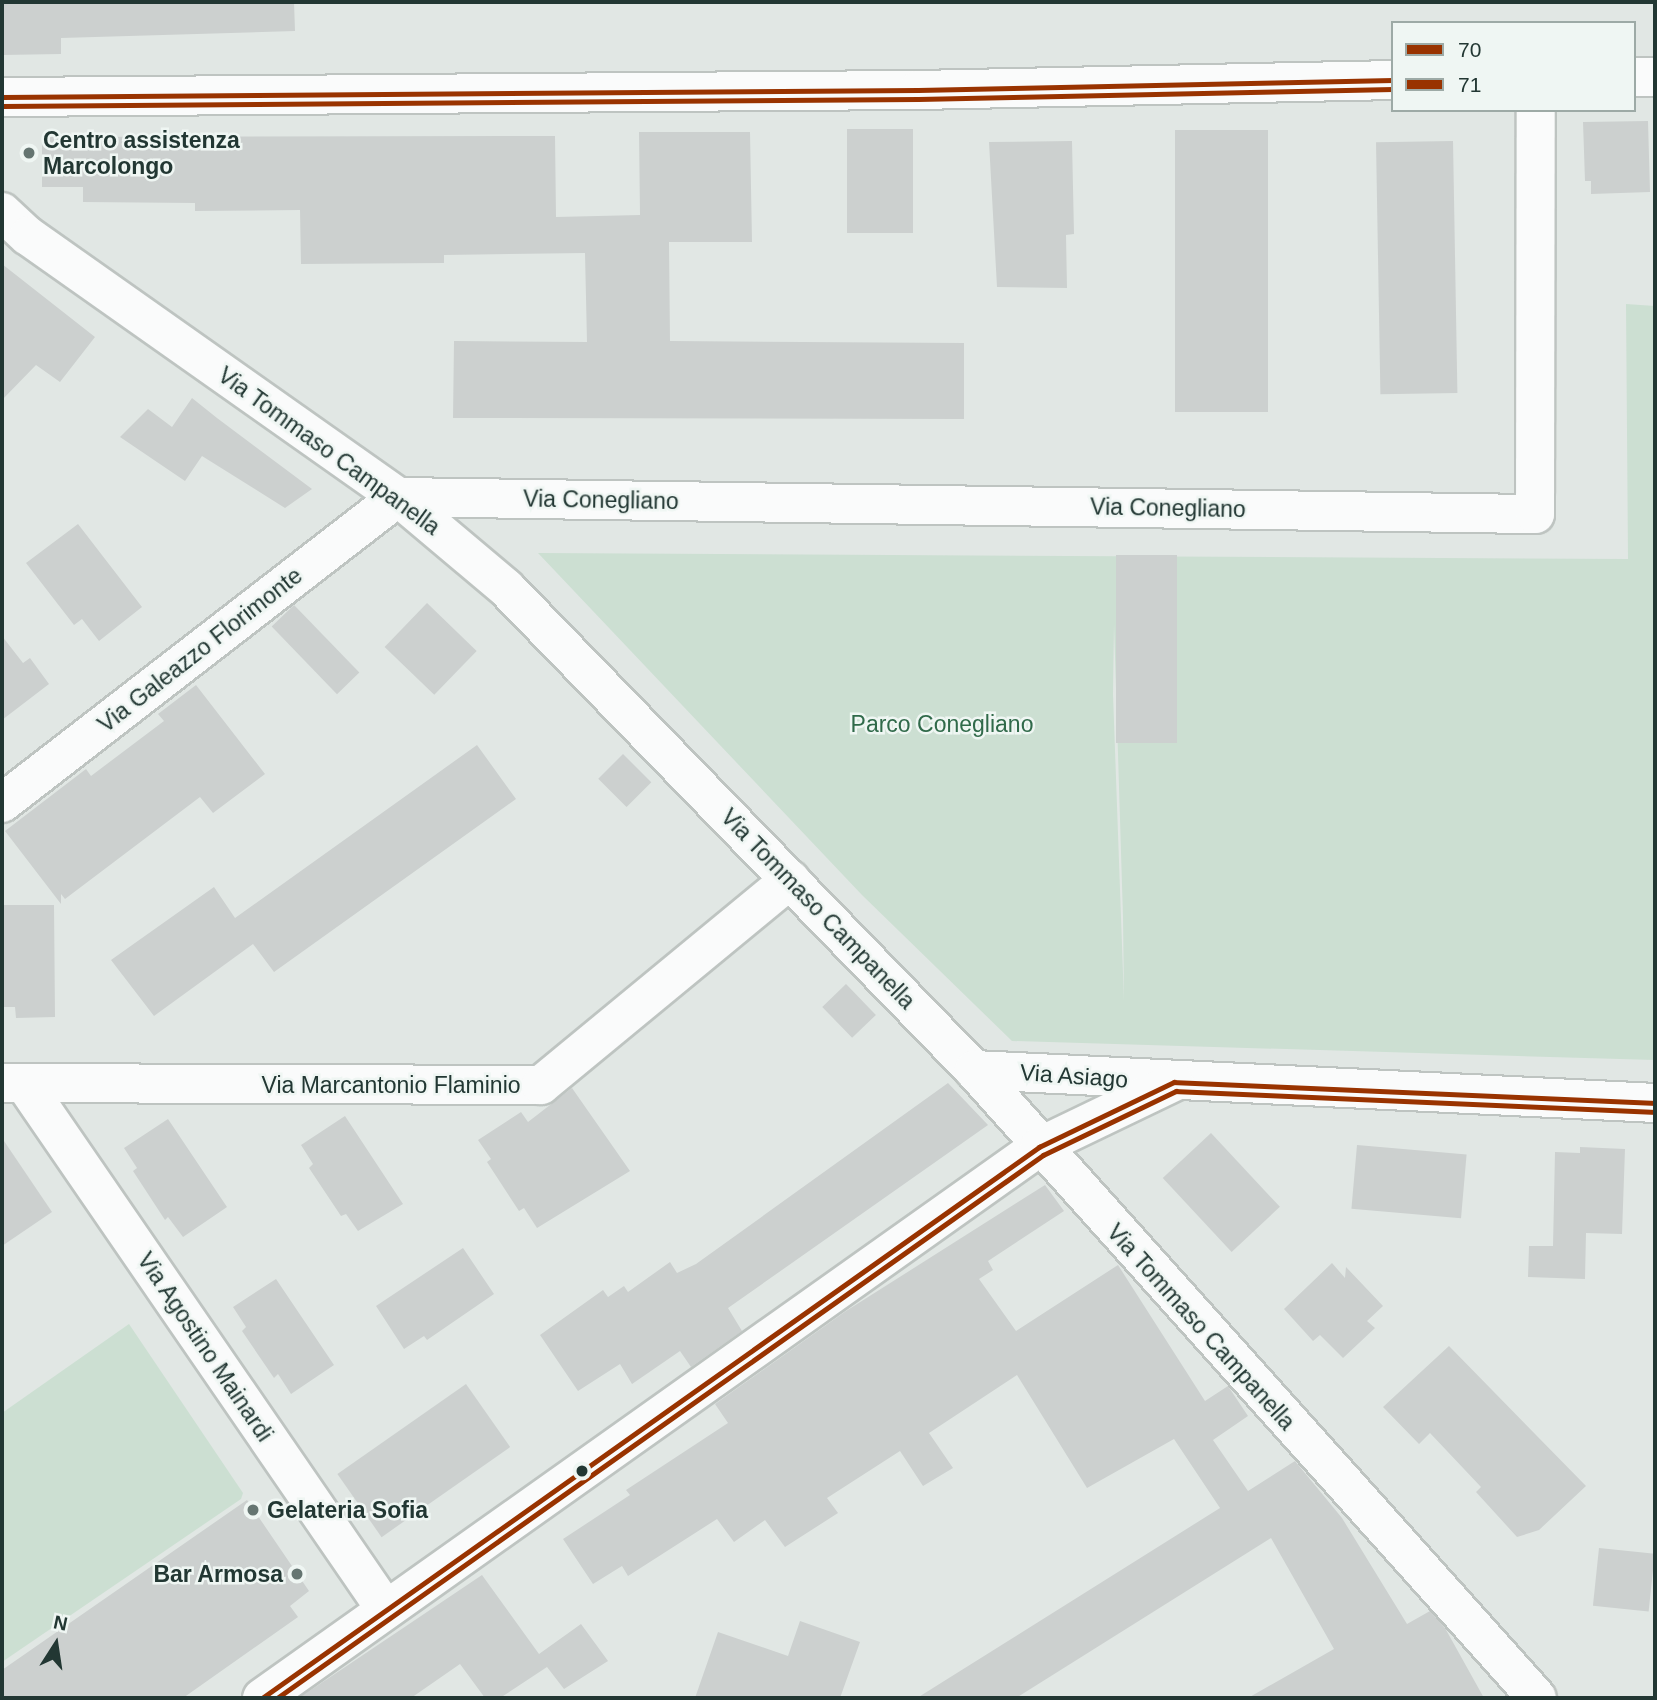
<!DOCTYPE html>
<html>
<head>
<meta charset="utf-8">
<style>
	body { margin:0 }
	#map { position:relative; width:1657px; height:1700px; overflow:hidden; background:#e1e7e4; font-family:Helvetica,sans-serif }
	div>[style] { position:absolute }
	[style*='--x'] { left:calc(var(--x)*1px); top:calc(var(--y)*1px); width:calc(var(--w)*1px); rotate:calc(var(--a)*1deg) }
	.green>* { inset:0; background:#ccdfd2 }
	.building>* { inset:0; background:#ccd0cf; transform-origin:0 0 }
	.roads { filter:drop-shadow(2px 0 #bec4c1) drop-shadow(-2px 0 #bec4c1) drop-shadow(0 2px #bec4c1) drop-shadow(0 -2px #bec4c1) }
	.minor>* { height:38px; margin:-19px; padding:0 19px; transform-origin:19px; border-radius:19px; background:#fafbfb }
	.bus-1>* { height:5px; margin:-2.5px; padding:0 2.5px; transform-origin:2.5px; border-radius:2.5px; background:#930 }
	.bus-2>* { height:5px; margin:-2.5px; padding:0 2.5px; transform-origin:2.5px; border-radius:2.5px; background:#930 }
	.dots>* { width:19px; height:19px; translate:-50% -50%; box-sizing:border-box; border:4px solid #eff6f3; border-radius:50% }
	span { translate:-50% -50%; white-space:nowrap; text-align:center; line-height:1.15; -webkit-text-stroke:5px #eff6f3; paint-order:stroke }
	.poi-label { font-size:23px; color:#223733; font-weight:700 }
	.left { translate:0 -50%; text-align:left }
	.right { translate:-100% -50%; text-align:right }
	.street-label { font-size:23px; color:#223733 }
	.park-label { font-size:23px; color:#306a4a }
	.frame { position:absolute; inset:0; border:4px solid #223733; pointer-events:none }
	.legend { position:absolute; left:1391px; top:21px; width:245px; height:91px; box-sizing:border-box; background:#eff6f3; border:2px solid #9daaa6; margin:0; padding:9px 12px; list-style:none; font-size:21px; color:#223733 }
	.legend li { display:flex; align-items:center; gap:14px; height:35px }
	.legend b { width:35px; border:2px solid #9daaa6 }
	.north { position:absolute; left:21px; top:1609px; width:70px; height:70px; -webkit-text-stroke:5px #eff6f3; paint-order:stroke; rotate:12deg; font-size:19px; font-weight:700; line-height:28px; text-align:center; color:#223733 }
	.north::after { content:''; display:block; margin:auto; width:24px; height:32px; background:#223733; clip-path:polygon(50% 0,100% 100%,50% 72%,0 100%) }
</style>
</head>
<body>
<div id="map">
	<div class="green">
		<i style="clip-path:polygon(evenodd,1626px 304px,1655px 306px,1655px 1060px,1012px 1041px,862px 895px,538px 553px,1628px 559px,1626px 304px,1114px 624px,1123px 917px,1124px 1001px,1113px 694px,1114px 624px)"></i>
		<i style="clip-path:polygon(129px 1324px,243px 1493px,241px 1499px,2px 1662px,2px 1413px)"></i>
	</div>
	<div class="building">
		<i style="clip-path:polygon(2px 2px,294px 2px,295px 31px,61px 38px,61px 54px,2px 55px)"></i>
		<i style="clip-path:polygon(1648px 121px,1650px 192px,1591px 194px,1591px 181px,1585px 181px,1583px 122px)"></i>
		<i style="left:847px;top:129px;width:66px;height:104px"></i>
		<i style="left:1268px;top:130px;width:282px;height:93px;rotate:90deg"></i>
		<i style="clip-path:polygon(639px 132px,750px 132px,752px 242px,669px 242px,670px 341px,964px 343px,964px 419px,453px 418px,454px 341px,587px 342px,585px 253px,444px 255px,444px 263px,301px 264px,300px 210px,195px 211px,195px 203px,83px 202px,83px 187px,42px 187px,42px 137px,555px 136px,556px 217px,640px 215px)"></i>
		<i style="clip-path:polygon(1072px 141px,1074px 234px,1066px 235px,1067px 288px,997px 287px,989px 142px)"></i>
		<i style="left:1453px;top:141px;width:252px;height:77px;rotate:89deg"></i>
		<i style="clip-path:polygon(2px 264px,95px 337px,60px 382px,36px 365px,2px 400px)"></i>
		<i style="clip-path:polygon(192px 398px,217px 418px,312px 489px,285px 508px,202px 456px,185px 481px,120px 437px,148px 409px,172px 427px)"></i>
		<i style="clip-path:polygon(78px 524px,142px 607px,99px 641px,82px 619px,74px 625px,26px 563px)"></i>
		<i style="left:1116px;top:555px;width:61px;height:188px"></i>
		<i style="left:427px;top:603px;width:69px;height:61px;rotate:44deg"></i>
		<i style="left:294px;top:605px;width:94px;height:31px;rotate:46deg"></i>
		<i style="clip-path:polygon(2px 636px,23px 663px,30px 658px,49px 684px,2px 720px)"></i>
		<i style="clip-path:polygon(196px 685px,265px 774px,213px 813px,200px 797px,65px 899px,61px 894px,61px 904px,5px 831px,86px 769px,91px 776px,164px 721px,158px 714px)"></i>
		<i style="clip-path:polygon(477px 745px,516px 799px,274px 972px,253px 944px,154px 1016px,111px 960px,214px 887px,235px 918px)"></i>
		<i style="left:623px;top:754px;width:40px;height:35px;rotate:45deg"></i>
		<i style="clip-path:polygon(2px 905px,54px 905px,55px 1017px,16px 1018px,15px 1007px,2px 1007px)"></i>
		<i style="left:846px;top:984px;width:43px;height:33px;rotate:46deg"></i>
		<i style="clip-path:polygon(948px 1083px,988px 1125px,728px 1308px,742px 1331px,691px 1367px,680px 1351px,632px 1384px,620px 1364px,578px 1391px,540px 1335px,603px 1290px,608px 1297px,624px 1286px,628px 1292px,670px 1262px,677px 1273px,696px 1264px)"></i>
		<i style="clip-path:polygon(572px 1088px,630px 1171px,537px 1228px,524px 1208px,519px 1211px,487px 1162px,491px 1159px,478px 1140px,521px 1112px,528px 1122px)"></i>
		<i style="clip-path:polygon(345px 1116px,403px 1204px,358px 1231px,346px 1214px,341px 1216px,309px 1168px,313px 1164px,301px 1145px)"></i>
		<i style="clip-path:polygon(168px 1119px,227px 1207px,183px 1237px,168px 1217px,165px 1220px,133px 1171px,137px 1168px,124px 1148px)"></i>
		<i style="left:1211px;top:1133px;width:101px;height:66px;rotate:47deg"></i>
		<i style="clip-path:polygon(2px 1138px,52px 1212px,2px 1246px)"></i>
		<i style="left:1357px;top:1145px;width:110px;height:64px;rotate:5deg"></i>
		<i style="clip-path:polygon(1580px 1147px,1625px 1149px,1622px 1234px,1586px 1233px,1585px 1279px,1528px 1277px,1529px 1246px,1553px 1246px,1555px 1152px,1580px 1153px)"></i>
		<i style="clip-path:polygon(1045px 1185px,1064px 1211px,988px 1261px,993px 1270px,979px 1279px,1016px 1331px,1118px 1265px,1205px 1401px,1228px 1386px,1248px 1416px,1213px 1440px,1248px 1491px,1295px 1461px,1342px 1518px,1407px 1624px,1430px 1611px,1445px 1628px,1484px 1698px,1248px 1698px,1334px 1649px,1271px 1538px,1016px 1698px,917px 1698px,1220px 1508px,1174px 1439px,1087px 1488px,1017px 1375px,929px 1433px,953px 1468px,923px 1486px,900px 1451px,827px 1498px,838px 1513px,785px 1547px,765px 1520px,734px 1542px,717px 1519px,628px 1576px,622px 1566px,593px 1584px,563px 1539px,630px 1495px,626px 1490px,728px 1423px,715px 1404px,846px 1311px)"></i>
		<i style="clip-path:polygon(463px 1248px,494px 1294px,427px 1340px,424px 1336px,404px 1349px,376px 1306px)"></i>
		<i style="clip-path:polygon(1332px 1263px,1345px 1278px,1346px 1267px,1383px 1306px,1367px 1321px,1375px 1328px,1343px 1358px,1320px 1335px,1313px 1341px,1284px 1309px)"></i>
		<i style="clip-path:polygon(276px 1279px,334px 1365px,291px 1394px,278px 1374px,274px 1378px,242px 1331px,246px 1327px,233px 1307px)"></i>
		<i style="clip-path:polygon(1449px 1346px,1586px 1486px,1539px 1530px,1517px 1537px,1476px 1492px,1481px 1487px,1430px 1433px,1419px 1444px,1383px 1407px)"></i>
		<i style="left:466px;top:1384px;width:77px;height:157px;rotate:55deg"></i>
		<i style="clip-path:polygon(247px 1500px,309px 1591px,290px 1606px,298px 1617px,183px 1698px,2px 1698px,2px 1670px)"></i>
		<i style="left:1599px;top:1548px;width:56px;height:58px;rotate:6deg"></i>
		<i style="clip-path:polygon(482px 1575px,539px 1654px,581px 1624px,608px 1661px,564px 1689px,547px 1667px,500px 1698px,485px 1698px,460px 1664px,411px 1698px,299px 1698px)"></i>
		<i style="clip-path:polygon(800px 1621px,860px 1642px,840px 1698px,695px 1698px,718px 1632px,788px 1656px)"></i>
	</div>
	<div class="roads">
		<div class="minor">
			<i style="--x:1634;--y:77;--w:21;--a:0"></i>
			<i style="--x:2;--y:97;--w:916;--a:-0.44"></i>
			<i style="--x:918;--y:90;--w:475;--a:-1.2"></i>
			<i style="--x:2;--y:212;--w:35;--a:43"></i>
			<i style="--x:28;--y:236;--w:453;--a:35.2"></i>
			<i style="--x:398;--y:497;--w:141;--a:40.1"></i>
			<i style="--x:506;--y:588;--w:672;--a:45.84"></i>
			<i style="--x:974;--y:1070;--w:843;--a:48.12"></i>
			<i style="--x:2;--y:803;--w:500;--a:-37.69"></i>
			<i style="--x:398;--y:497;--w:1137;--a:0.86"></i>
			<i style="--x:1535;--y:514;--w:404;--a:-89.9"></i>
			<i style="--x:974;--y:1070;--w:682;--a:2.77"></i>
			<i style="--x:2;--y:1083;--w:539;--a:0.21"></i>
			<i style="--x:541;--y:1085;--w:323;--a:-39.5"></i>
			<i style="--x:24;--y:1083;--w:639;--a:55.51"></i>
			<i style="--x:262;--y:1698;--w:953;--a:-35.34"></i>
			<i style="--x:1039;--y:1147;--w:150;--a:-25.7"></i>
		</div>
	</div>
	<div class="bus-1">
		<i style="--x:2;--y:97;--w:916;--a:-0.44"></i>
		<i style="--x:918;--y:90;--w:475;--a:-1.2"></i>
		<i style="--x:262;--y:1698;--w:953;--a:-35.34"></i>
		<i style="--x:1039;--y:1147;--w:150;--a:-25.7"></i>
		<i style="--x:1174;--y:1082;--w:481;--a:2.5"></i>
	</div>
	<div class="bus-2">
		<i style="--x:2;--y:106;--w:916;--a:-0.44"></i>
		<i style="--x:918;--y:99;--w:475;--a:-1.2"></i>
		<i style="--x:277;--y:1698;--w:939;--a:-35.33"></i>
		<i style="--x:1043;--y:1155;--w:148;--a:-25.7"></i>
		<i style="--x:1176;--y:1091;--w:479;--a:2.5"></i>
	</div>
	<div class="dots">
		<i style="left:29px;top:153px;background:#657571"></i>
		<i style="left:582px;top:1471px;background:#223733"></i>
		<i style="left:253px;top:1510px;background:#657571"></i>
		<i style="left:297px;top:1574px;background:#657571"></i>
	</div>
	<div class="poi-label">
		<span class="left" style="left:43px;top:153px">Centro assistenza<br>Marcolongo</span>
		<span class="left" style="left:267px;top:1510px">Gelateria Sofia</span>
		<span class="right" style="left:283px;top:1574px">Bar Armosa</span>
	</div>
	<div class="street-label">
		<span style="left:329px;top:451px;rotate:36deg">Via Tommaso Campanella</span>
		<span style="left:601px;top:500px;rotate:1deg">Via Conegliano</span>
		<span style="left:1168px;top:508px;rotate:1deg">Via Conegliano</span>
		<span style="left:200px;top:650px;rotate:-38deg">Via Galeazzo Florimonte</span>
		<span style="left:818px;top:909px;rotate:46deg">Via Tommaso Campanella</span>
		<span style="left:1074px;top:1076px;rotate:4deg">Via Asiago</span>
		<span style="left:391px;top:1085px">Via Marcantonio Flaminio</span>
		<span style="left:1201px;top:1327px;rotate:48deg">Via Tommaso Campanella</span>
		<span style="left:205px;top:1347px;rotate:56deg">Via Agostino Mainardi</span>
	</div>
	<div class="park-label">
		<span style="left:942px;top:724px">Parco Conegliano</span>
	</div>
	<div class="frame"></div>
	<ul class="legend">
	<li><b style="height:9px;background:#930"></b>70</li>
	<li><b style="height:9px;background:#930"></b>71</li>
	</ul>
	<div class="north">N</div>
</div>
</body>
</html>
